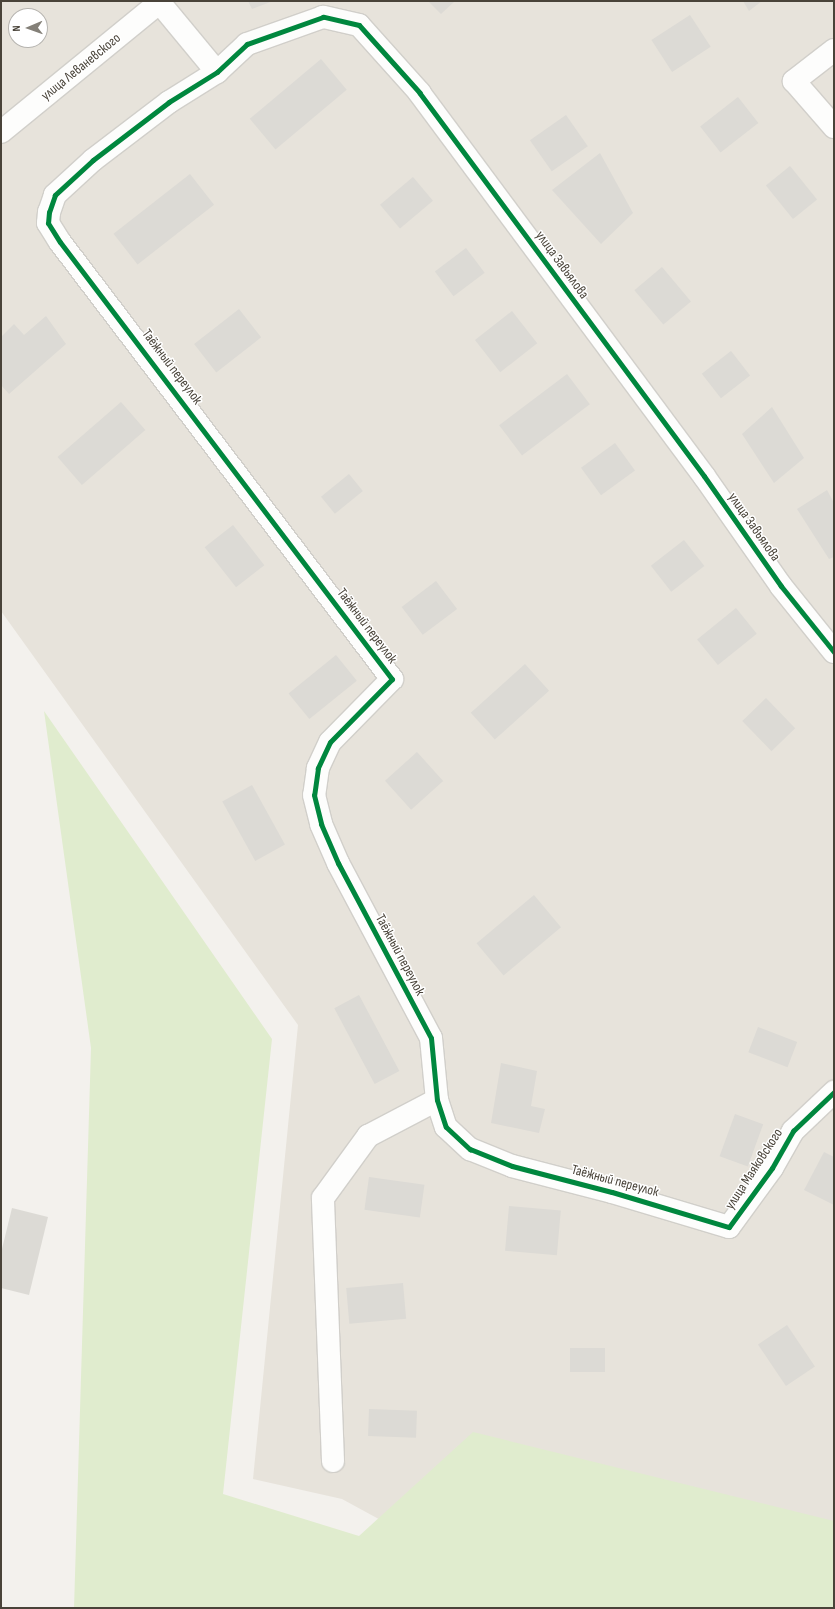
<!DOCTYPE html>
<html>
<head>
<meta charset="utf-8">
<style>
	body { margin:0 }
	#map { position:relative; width:835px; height:1609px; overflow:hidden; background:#f3f1ed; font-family:"Sofia Sans Condensed",sans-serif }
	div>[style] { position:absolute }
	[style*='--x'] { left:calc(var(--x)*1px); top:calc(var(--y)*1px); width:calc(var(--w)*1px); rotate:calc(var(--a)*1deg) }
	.residential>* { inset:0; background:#e7e3db }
	.green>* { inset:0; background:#e0ecce }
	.building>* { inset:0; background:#dcdad5; transform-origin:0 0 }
	.roads { filter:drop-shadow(1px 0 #d1cfca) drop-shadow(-1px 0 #d1cfca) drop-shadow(0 1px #d1cfca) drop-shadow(0 -1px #d1cfca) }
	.minor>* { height:22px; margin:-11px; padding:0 11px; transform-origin:11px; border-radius:11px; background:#fdfdfc }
	.tertiary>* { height:22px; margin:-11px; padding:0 11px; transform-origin:11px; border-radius:11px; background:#fdfdfc }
	.cycleway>* { height:5px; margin:-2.5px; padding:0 2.5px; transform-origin:2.5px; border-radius:2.5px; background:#00873e }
	span { translate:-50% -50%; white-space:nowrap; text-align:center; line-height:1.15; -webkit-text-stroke:3px #fff; paint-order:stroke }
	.street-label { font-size:14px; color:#494339 }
	.frame { position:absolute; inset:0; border:2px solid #494339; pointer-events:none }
	.north { position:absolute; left:8px; top:8px; width:40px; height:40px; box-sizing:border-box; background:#fff; border:1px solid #b6b4b0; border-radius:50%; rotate:268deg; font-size:11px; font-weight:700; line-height:16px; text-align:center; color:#494339 }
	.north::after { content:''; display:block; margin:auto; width:14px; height:18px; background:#848078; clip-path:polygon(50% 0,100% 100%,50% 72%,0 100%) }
</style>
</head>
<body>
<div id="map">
	<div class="residential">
		<i style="clip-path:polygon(evenodd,1px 1px,834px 1px,834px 1539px,454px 1560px,342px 1499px,253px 1479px,298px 1025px,1px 611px,1px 1px,16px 16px,40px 16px,40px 40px,16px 40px,16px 16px)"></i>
	</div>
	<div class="green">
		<i style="clip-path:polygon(44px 711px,272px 1039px,223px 1494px,359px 1536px,473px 1432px,834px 1521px,834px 1608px,74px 1608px,91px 1048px)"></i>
	</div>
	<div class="building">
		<i style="clip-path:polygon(248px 1px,273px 1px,252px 9px)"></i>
		<i style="clip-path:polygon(428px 1px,455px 1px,441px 14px)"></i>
		<i style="clip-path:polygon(743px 1px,762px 1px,749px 11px)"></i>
		<i style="left:690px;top:15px;width:38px;height:46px;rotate:57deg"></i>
		<i style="left:321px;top:59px;width:40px;height:93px;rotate:50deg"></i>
		<i style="left:738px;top:97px;width:33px;height:48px;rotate:52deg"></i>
		<i style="left:566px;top:115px;width:38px;height:44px;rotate:55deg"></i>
		<i style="clip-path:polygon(600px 153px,633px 213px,601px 244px,552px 190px)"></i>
		<i style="left:790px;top:166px;width:43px;height:31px;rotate:51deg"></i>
		<i style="left:190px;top:174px;width:39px;height:97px;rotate:52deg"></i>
		<i style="left:413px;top:177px;width:31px;height:43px;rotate:50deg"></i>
		<i style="left:466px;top:248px;width:31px;height:39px;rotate:53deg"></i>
		<i style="left:662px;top:267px;width:45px;height:36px;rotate:50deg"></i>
		<i style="left:239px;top:309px;width:36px;height:57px;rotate:52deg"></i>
		<i style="left:512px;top:311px;width:41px;height:47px;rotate:52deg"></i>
		<i style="clip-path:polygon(46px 316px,66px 344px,9px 394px,1px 385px,1px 337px,14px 324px,24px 335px)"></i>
		<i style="left:731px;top:351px;width:31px;height:37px;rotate:52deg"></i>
		<i style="left:567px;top:374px;width:38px;height:85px;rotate:53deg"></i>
		<i style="left:121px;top:402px;width:37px;height:84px;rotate:49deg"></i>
		<i style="clip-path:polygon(772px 407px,804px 458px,774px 483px,742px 434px)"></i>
		<i style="left:615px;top:443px;width:34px;height:42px;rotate:54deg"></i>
		<i style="left:349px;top:474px;width:22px;height:36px;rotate:51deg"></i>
		<i style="clip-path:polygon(827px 490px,834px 503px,834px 557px,829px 559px,797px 509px)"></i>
		<i style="left:233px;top:525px;width:51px;height:36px;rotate:52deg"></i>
		<i style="left:684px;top:540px;width:33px;height:42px;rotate:52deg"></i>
		<i style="left:436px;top:581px;width:35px;height:43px;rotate:53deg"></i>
		<i style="left:736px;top:608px;width:33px;height:50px;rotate:51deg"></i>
		<i style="left:336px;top:655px;width:33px;height:61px;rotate:51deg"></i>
		<i style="left:525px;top:664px;width:36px;height:73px;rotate:48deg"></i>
		<i style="left:766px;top:698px;width:42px;height:33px;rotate:46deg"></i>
		<i style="left:417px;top:752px;width:39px;height:43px;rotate:48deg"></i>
		<i style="left:252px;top:785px;width:68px;height:34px;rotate:61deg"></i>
		<i style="left:534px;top:895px;width:42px;height:75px;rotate:50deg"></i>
		<i style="left:359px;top:995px;width:86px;height:28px;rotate:62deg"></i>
		<i style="left:758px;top:1027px;width:42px;height:27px;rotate:21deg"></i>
		<i style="clip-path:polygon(501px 1063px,537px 1071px,531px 1106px,545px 1109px,539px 1133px,491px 1123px)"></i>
		<i style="left:735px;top:1114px;width:30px;height:45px;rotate:20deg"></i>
		<i style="clip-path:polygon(824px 1152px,834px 1157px,834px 1205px,804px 1190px)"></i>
		<i style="left:369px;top:1177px;width:56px;height:33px;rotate:8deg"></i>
		<i style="left:509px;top:1206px;width:52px;height:45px;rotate:5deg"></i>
		<i style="clip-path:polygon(12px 1208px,48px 1217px,29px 1295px,1px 1288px,1px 1253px)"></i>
		<i style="left:403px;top:1283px;width:36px;height:57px;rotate:85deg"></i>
		<i style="left:787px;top:1325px;width:50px;height:35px;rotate:56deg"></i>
		<i style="left:570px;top:1348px;width:35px;height:24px"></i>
		<i style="left:369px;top:1409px;width:48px;height:27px;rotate:2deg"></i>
	</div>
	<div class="roads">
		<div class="minor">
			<i style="--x:159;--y:2;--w:91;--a:50.4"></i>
			<i style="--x:834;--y:50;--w:51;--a:142.2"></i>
			<i style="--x:794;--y:81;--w:61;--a:49"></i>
			<i style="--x:834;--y:652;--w:85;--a:-128.8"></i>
			<i style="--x:781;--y:586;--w:134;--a:-125"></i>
			<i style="--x:704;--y:476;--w:477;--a:-126.6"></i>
			<i style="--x:420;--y:93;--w:91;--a:-131.9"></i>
			<i style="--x:359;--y:25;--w:37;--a:-167"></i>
			<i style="--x:323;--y:17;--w:81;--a:160.4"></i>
			<i style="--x:247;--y:44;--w:41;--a:137"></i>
			<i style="--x:217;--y:72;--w:57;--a:148"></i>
			<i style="--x:169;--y:102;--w:96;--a:142.7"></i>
			<i style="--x:93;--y:160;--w:52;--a:137.4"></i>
			<i style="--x:55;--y:195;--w:18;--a:109"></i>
			<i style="--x:49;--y:212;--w:11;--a:95"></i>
			<i style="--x:48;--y:223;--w:22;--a:58"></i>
			<i style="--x:60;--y:242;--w:549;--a:52.78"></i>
			<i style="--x:392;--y:679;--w:88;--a:134.5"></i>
			<i style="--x:330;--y:742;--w:29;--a:115"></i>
			<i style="--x:318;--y:768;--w:27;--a:98"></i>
			<i style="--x:314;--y:795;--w:30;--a:76"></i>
			<i style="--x:321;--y:824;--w:43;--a:66.4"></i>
			<i style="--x:338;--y:863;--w:198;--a:62"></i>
			<i style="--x:431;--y:1038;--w:62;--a:84.5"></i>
			<i style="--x:437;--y:1100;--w:28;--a:72"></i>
			<i style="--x:446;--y:1127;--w:33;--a:43"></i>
			<i style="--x:470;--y:1149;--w:45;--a:22"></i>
			<i style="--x:512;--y:1166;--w:103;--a:14.6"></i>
			<i style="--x:612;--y:1192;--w:122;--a:16.7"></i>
			<i style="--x:729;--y:1227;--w:73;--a:-53.9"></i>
			<i style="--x:772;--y:1168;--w:43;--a:-60.4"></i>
			<i style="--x:793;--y:1131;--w:57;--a:-43.6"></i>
			<i style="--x:333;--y:1461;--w:263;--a:-92.2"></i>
			<i style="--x:323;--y:1198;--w:77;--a:-54"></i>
			<i style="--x:368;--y:1136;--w:78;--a:-27.6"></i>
		</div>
		<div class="tertiary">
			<i style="--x:1;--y:132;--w:207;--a:-39.3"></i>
		</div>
	</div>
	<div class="cycleway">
		<i style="--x:834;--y:652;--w:85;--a:-128.8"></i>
		<i style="--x:781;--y:586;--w:134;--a:-125"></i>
		<i style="--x:704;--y:476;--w:477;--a:-126.6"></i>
		<i style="--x:420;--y:93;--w:91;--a:-131.9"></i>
		<i style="--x:359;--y:25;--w:37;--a:-167"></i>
		<i style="--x:323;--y:17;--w:81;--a:160.4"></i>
		<i style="--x:247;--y:44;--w:41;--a:137"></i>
		<i style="--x:217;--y:72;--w:57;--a:148"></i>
		<i style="--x:169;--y:102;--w:96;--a:142.7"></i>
		<i style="--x:93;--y:160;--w:52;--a:137.4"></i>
		<i style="--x:55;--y:195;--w:18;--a:109"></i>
		<i style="--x:49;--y:212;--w:11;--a:95"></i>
		<i style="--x:48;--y:223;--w:22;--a:58"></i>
		<i style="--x:60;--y:242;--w:549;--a:52.78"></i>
		<i style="--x:392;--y:679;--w:88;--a:134.5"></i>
		<i style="--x:330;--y:742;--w:29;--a:115"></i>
		<i style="--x:318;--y:768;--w:27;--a:98"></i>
		<i style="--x:314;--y:795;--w:30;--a:76"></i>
		<i style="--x:321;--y:824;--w:43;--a:66.4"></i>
		<i style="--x:338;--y:863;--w:198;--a:62"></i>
		<i style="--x:431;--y:1038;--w:62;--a:84.5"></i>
		<i style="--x:437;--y:1100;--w:28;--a:72"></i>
		<i style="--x:446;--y:1127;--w:33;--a:43"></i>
		<i style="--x:470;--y:1149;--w:45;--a:22"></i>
		<i style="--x:512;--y:1166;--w:103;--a:14.6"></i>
		<i style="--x:612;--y:1192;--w:122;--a:16.7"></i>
		<i style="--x:729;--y:1227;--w:73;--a:-53.9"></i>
		<i style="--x:772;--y:1168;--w:43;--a:-60.4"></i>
		<i style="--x:793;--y:1131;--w:57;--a:-43.6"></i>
	</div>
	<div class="street-label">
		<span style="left:81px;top:67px;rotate:-39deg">улица Леваневского</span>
		<span style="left:562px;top:265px;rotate:54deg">улица Завьялова</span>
		<span style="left:172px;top:367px;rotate:53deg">Таёжный переулок</span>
		<span style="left:754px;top:527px;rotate:55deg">улица Завьялова</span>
		<span style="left:367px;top:626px;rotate:53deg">Таёжный переулок</span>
		<span style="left:400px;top:955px;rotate:62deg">Таёжный переулок</span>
		<span style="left:754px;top:1169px;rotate:-57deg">улица Маяковского</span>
		<span style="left:615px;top:1181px;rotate:15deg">Таёжный переулок</span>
	</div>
	<div class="frame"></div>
	<div class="north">N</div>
</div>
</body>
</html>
